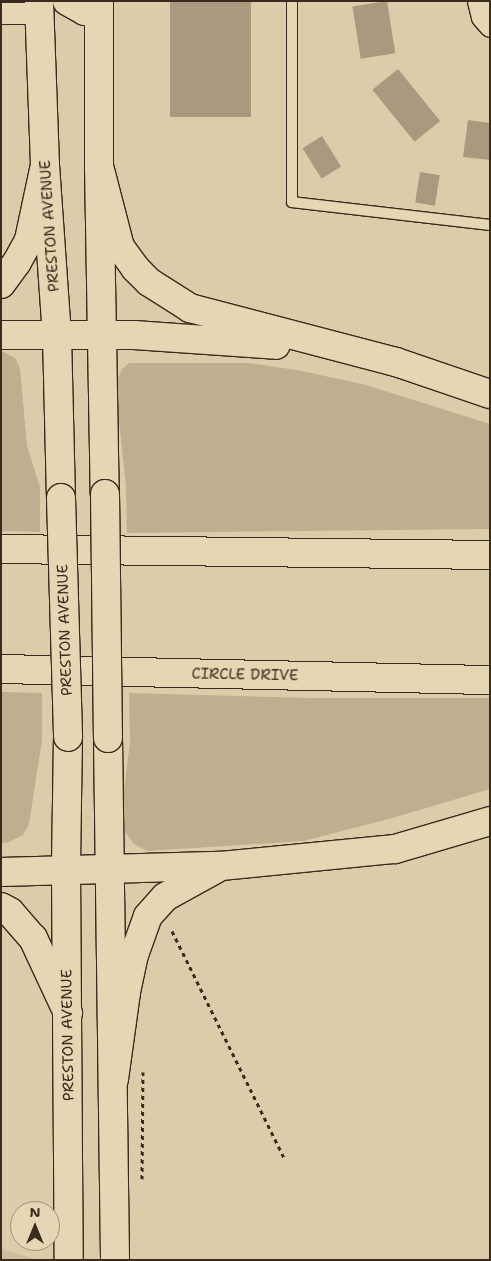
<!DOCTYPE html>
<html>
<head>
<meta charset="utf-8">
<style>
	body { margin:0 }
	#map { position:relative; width:491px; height:1261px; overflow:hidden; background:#dca; font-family:"Shantell Sans",sans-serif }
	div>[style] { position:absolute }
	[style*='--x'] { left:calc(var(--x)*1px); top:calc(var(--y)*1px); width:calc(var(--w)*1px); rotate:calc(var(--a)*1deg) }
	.built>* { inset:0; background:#cebd9d }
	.green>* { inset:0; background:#bfae90 }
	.building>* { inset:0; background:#aa997f; transform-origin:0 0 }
	.path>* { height:3px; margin-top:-1.5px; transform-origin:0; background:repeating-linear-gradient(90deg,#3b2a1e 0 4px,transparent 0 8px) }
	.roads { filter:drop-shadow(1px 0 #3b2a1e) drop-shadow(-1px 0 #3b2a1e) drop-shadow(0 1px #3b2a1e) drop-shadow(0 -1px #3b2a1e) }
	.lane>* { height:10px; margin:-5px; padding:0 5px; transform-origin:5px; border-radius:5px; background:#e7d6b3 }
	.street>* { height:21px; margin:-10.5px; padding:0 10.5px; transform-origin:10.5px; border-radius:10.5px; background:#e7d6b3 }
	.secondary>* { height:28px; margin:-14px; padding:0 14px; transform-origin:14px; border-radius:14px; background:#e7d6b3 }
	.highway>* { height:28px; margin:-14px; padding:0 14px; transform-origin:14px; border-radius:14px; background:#e7d6b3 }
	.bridges { filter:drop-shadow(1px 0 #3b2a1e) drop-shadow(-1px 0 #3b2a1e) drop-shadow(0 1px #3b2a1e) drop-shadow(0 -1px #3b2a1e) }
	.secondary-bridge>* { height:28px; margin:-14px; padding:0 14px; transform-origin:14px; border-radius:14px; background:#e7d6b3 }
	span { translate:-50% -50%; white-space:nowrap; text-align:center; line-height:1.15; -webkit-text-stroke:4.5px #e7d6b3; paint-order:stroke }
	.street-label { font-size:15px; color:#3b2a1e }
	.frame { position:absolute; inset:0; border:2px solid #3b2a1e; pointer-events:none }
	.north { position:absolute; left:10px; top:1201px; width:50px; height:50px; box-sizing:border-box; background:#e7d6b3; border:1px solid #a29177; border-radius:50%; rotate:0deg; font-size:14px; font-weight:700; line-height:20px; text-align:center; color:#3b2a1e }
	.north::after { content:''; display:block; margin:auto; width:18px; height:22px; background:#3b2a1e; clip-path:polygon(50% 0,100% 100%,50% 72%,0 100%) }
</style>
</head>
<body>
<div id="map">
	<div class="built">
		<i style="clip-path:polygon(1px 1249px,32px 1258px,32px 1260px,1px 1260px)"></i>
	</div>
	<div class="green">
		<i style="clip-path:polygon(1px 351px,15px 358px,20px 368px,27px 446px,40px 487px,40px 532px,1px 531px)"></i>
		<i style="clip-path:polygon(129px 363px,248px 363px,297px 370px,366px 385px,490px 424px,490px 529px,127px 533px,126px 486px,115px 385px,122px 369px)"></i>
		<i style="clip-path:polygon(1px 692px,42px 693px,42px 740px,29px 824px,23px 835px,9px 842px,1px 843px)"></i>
		<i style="clip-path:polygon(129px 693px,311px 698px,490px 698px,490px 789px,389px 819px,303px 841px,147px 851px,134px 844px,123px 829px,121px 815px,130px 741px)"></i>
	</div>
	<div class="building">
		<i style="left:170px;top:1px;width:81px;height:116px"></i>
		<i style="left:387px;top:1px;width:53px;height:35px;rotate:81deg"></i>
		<i style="left:398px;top:69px;width:67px;height:33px;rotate:51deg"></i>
		<i style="clip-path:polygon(468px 120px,490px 123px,490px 160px,463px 157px)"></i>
		<i style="left:322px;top:136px;width:36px;height:23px;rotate:58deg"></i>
		<i style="left:420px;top:172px;width:20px;height:31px;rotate:9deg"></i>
	</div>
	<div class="path">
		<i style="--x:172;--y:931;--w:253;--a:63.7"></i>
		<i style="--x:142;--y:1179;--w:107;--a:-89.5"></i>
	</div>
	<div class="roads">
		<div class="lane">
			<i style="--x:292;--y:1;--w:201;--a:90"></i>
			<i style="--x:292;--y:202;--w:199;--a:6.6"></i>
		</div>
		<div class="street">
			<i style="--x:478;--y:1;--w:16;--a:76"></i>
			<i style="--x:482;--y:17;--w:12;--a:48"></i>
			<i style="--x:1;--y:13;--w:39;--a:0"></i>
		</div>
		<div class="secondary">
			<i style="--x:39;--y:1;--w:164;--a:87.9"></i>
			<i style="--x:45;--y:165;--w:170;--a:86"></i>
			<i style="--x:57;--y:335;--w:163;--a:88.6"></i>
			<i style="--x:67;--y:1;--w:21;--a:29"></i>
			<i style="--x:85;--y:11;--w:14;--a:8"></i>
			<i style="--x:99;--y:1;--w:165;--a:90"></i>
			<i style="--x:99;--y:166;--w:328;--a:89"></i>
			<i style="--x:68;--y:737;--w:133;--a:90.9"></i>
			<i style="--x:66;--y:870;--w:390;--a:89.6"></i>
			<i style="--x:108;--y:738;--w:522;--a:89.23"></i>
		</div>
		<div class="highway">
			<i style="--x:99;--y:166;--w:84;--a:75.5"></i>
			<i style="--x:120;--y:247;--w:26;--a:54"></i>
			<i style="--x:135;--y:268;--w:20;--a:45"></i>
			<i style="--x:149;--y:282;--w:49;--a:32.4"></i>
			<i style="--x:190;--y:308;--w:213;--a:14.7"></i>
			<i style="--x:396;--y:362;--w:99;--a:18.8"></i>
			<i style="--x:1;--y:284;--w:27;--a:-54"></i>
			<i style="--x:17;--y:262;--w:25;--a:-61"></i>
			<i style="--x:29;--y:240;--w:77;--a:-78"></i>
			<i style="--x:1;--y:335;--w:133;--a:0"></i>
			<i style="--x:134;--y:335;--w:142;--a:4"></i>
			<i style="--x:1;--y:549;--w:489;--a:0.7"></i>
			<i style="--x:1;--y:669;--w:489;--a:1.3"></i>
			<i style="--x:1;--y:872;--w:220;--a:-1.6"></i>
			<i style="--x:221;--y:866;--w:175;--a:-5.6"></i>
			<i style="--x:395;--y:849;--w:99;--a:-16.4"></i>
			<i style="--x:1;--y:907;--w:10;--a:29"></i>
			<i style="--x:10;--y:912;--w:35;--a:49"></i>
			<i style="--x:33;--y:938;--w:83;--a:65"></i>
			<i style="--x:114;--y:1079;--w:88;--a:-82.1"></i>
			<i style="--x:126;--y:992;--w:38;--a:-78"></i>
			<i style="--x:134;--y:955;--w:41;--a:-70.3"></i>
			<i style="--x:148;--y:916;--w:25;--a:-48"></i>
			<i style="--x:165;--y:897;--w:58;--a:-28.8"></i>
		</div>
	</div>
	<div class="bridges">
		<div class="secondary-bridge">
			<i style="--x:105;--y:494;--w:244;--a:89.3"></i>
			<i style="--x:61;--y:498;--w:239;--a:88.3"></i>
		</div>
	</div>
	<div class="street-label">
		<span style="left:50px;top:226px;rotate:-94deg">PRESTON AVENUE</span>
		<span style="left:65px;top:630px;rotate:-92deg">PRESTON AVENUE</span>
		<span style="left:245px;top:675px;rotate:1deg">CIRCLE DRIVE</span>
		<span style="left:68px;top:1035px;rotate:-91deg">PRESTON AVENUE</span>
	</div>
	<div class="frame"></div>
	<div class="north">N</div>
</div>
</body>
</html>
